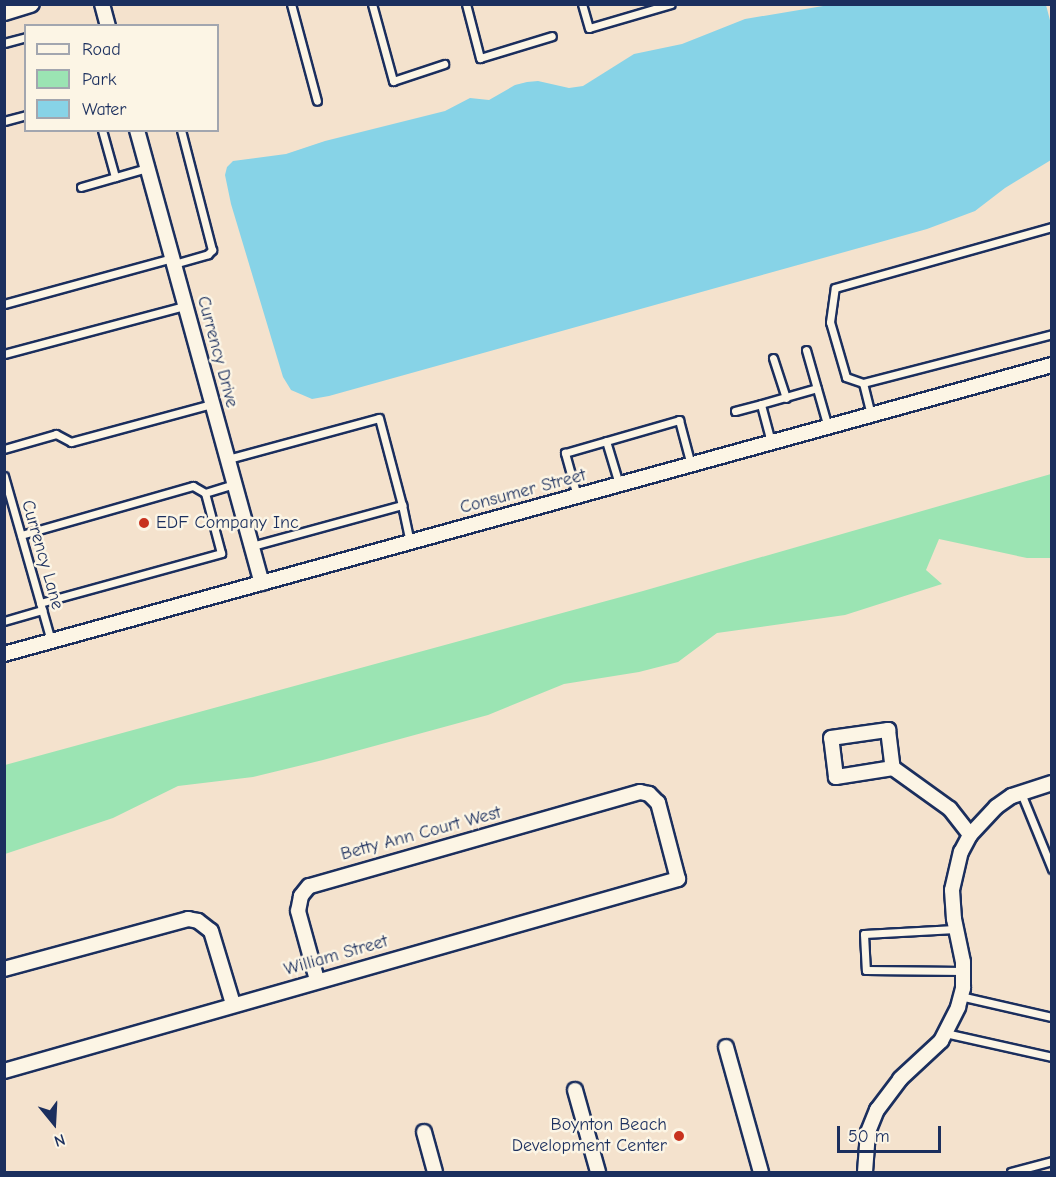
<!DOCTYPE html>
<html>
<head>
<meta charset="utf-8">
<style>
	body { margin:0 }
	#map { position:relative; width:1056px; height:1177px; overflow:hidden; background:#f4e2cd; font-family:"Comic Neue",sans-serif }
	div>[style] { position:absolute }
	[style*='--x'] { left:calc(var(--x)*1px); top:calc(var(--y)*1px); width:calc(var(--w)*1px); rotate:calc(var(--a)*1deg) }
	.green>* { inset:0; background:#9be4b3 }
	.water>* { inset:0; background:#87d3e7 }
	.roads { filter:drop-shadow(2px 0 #1b2f5e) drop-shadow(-2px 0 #1b2f5e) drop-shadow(0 2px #1b2f5e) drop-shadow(0 -2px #1b2f5e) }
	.service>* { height:7px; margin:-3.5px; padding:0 3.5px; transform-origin:3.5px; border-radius:3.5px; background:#fcf5e5 }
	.minor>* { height:14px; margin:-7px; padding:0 7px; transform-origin:7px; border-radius:7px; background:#fcf5e5 }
	.tertiary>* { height:16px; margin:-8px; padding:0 8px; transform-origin:8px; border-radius:8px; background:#fcf5e5 }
	.dots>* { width:16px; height:16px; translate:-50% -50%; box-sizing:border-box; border:3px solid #fcf5e5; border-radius:50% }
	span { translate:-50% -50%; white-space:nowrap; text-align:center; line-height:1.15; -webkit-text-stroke:5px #fcf5e5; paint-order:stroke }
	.street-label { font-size:18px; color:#1b2f5e }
	.poi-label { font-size:18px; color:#1b2f5e }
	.left { translate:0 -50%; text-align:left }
	.right { translate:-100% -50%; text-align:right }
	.frame { position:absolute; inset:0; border:6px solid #1b2f5e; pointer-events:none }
	.legend { position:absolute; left:24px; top:24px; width:195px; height:108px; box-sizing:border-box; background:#fcf5e5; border:2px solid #a2a6af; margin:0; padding:8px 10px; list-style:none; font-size:18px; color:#1b2f5e }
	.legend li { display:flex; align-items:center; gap:12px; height:30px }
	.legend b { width:30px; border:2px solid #a2a6af }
	.north { position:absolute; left:24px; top:1093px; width:60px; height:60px; -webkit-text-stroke:4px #fcf5e5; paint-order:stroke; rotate:162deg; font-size:16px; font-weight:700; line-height:24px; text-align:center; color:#1b2f5e }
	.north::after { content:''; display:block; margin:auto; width:21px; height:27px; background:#1b2f5e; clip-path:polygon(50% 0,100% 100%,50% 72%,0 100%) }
	.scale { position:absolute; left:837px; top:1126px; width:104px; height:27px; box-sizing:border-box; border:3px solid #1b2f5e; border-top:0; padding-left:8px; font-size:18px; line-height:21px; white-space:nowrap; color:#1b2f5e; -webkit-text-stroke:4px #fcf5e5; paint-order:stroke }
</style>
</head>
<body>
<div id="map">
	<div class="green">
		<i style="clip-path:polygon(1051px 474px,1051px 558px,1027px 558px,939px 539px,926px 570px,942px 584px,845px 615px,717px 633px,678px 662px,639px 672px,564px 684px,488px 715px,323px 760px,253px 777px,178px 786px,113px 818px,5px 854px,5px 765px,643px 591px)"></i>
	</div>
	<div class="water">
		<i style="clip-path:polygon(835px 4px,1046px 5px,1052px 28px,1051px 160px,1005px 188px,975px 211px,927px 229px,329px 396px,312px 399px,291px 390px,283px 377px,231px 204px,225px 175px,227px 167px,233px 161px,286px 154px,325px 141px,445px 111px,470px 98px,489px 100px,515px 85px,527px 82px,538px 81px,569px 88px,583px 86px,634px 54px,682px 44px,745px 19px)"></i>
	</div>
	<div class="roads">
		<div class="service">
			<i style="--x:291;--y:4;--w:100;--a:75"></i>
			<i style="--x:372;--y:4;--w:80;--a:74.7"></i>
			<i style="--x:393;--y:81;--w:54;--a:-18.4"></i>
			<i style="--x:466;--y:4;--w:56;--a:75.5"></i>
			<i style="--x:480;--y:58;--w:75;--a:-17"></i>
			<i style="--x:582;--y:4;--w:25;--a:74"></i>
			<i style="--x:589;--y:28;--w:85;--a:-16.3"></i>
			<i style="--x:4;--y:43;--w:23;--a:-15"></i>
			<i style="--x:4;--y:121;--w:23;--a:-15"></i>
			<i style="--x:102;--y:130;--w:49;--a:74.5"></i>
			<i style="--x:81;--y:187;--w:69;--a:-16.1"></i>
			<i style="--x:174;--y:264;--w:35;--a:-16"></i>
			<i style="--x:208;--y:254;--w:6;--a:-45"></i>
			<i style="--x:212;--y:250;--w:124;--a:-104.5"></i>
			<i style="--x:4;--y:304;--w:174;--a:-15.3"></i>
			<i style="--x:806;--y:350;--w:80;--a:74.1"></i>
			<i style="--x:4;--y:354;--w:187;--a:-14.9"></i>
			<i style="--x:773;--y:358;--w:42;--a:72"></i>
			<i style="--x:863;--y:383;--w:18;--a:-161"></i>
			<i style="--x:846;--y:377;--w:57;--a:-106.2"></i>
			<i style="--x:830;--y:322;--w:34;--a:-82"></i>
			<i style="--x:835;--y:288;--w:225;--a:-15.7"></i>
			<i style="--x:735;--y:411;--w:27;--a:-15"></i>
			<i style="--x:871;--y:415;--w:33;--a:-104"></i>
			<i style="--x:863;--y:383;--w:195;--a:-14.5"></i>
			<i style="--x:606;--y:441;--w:45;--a:73.2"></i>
			<i style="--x:771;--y:442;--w:39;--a:-105"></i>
			<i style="--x:761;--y:404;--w:58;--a:-15.9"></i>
			<i style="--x:4;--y:449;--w:54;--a:-16.1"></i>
			<i style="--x:56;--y:434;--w:17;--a:28"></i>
			<i style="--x:71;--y:442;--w:146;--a:-15.1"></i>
			<i style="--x:228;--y:459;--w:156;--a:-15.2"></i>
			<i style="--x:379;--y:418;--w:90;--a:75.2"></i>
			<i style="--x:4;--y:476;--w:172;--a:74.1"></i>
			<i style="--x:577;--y:496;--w:45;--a:-105.6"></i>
			<i style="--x:565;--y:453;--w:119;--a:-16.1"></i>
			<i style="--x:679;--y:420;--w:47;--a:75.1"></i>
			<i style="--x:21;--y:535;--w:179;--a:-15.9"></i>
			<i style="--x:193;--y:486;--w:14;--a:30"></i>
			<i style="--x:252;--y:546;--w:156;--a:-15.3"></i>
			<i style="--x:402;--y:505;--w:38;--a:78"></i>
			<i style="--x:40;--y:603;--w:188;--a:-15.4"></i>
			<i style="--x:221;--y:553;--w:62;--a:-104.9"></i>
			<i style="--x:205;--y:493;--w:31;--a:-17"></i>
			<i style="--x:4;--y:621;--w:40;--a:-16"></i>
			<i style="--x:1021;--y:793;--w:82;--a:67.8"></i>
			<i style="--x:955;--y:929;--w:91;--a:176.9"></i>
			<i style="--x:864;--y:934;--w:36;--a:87"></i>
			<i style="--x:866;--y:970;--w:98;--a:0.6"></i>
			<i style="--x:960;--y:996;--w:94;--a:12.9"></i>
			<i style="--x:945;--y:1033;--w:110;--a:12.6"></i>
			<i style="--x:1011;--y:1172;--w:42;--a:-15"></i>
		</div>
		<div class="minor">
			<i style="--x:102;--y:4;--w:23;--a:75"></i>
			<i style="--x:137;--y:130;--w:470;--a:74.6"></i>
			<i style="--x:4;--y:654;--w:1087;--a:-15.42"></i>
			<i style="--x:893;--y:768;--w:58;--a:171"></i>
			<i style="--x:836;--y:777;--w:39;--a:-97"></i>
			<i style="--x:831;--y:738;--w:58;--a:-8"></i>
			<i style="--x:888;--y:730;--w:38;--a:83"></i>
			<i style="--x:893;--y:768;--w:70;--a:35.7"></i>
			<i style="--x:950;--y:809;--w:33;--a:52"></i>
			<i style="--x:4;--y:969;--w:191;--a:-15.2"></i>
			<i style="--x:188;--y:919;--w:10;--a:11"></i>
			<i style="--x:198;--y:921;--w:16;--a:38"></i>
			<i style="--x:211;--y:931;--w:76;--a:73.2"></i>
			<i style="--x:726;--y:1047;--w:130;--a:74.4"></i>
			<i style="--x:4;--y:1071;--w:701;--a:-15.9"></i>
			<i style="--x:678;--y:879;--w:79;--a:-104.7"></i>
			<i style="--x:658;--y:803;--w:13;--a:-135"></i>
			<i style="--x:649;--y:794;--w:9;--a:-167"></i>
			<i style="--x:640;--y:792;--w:344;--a:164.1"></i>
			<i style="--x:309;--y:886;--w:13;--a:129"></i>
			<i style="--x:301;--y:896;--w:15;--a:101"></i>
			<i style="--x:298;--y:911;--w:72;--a:74.6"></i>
			<i style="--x:575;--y:1090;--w:85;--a:74.3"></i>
			<i style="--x:424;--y:1132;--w:41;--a:74.6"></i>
			<i style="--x:865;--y:1172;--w:40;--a:-85.7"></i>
			<i style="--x:868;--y:1132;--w:24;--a:-68"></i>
			<i style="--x:877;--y:1110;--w:39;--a:-53"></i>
			<i style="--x:900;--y:1079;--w:56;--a:-42.8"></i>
			<i style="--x:941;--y:1041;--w:38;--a:-63"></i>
			<i style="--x:958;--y:1007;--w:20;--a:-75"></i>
			<i style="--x:963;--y:988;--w:26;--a:-90"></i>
			<i style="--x:963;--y:962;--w:44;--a:-101.8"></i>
			<i style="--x:954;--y:919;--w:29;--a:-94"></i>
			<i style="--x:952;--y:890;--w:39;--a:-77"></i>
			<i style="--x:961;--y:852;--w:19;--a:-62"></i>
			<i style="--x:970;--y:835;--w:38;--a:-47"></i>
			<i style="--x:996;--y:807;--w:19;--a:-35"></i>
			<i style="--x:1012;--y:796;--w:42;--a:-18"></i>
		</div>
		<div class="tertiary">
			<i style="--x:4;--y:12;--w:28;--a:-17"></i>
		</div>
	</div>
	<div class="dots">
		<i style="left:144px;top:523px;background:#c8321e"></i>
		<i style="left:679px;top:1136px;background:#c8321e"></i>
	</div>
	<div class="street-label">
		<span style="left:217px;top:352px;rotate:75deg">Currency Drive</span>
		<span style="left:523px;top:492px;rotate:-15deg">Consumer Street</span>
		<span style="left:42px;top:555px;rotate:74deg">Currency Lane</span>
		<span style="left:421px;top:834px;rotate:-15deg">Betty Ann Court West</span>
		<span style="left:336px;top:956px;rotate:-16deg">William Street</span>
	</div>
	<div class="poi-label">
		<span class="left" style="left:156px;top:523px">EDF Company Inc</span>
		<span class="right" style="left:667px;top:1136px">Boynton Beach<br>Development Center</span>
	</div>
	<div class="frame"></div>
	<ul class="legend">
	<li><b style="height:8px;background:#fcf5e5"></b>Road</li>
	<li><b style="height:16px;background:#9be4b3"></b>Park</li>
	<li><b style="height:16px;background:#87d3e7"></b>Water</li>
	</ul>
	<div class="north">N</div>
	<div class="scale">50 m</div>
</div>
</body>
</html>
